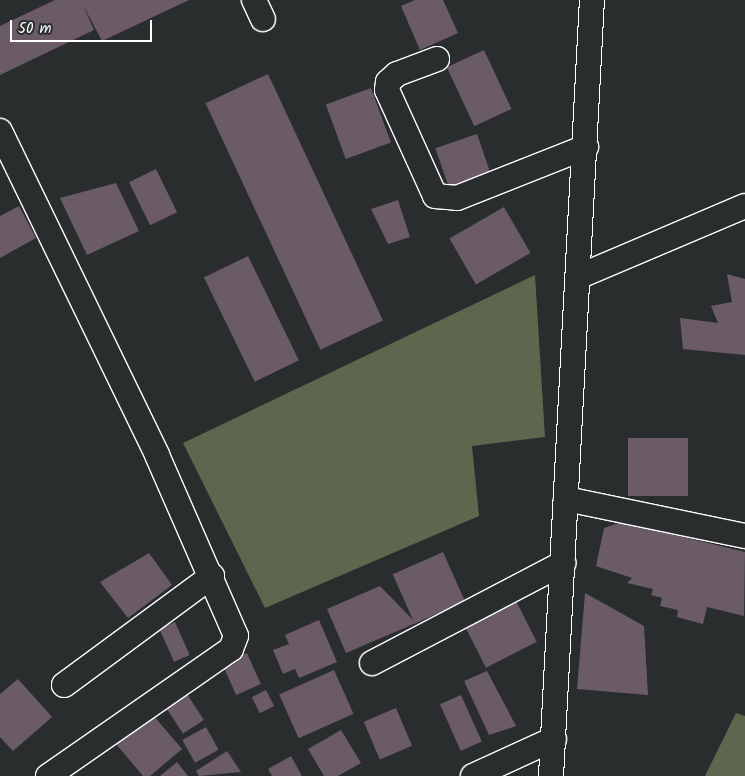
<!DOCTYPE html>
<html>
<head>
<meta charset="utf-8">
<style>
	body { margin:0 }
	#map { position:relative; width:745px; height:776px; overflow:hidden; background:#2a2d2e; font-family:Kalam,sans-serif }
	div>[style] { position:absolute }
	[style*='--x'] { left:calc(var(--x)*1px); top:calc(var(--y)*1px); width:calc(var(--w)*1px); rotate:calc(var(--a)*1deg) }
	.green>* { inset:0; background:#5e674e }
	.building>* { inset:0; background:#6a5b67; transform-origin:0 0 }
	.roads { filter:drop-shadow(1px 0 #fff) drop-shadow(-1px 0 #fff) drop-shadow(0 1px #fff) drop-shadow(0 -1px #fff) }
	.minor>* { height:24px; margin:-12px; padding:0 12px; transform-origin:12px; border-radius:12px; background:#2a2d2e }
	span { translate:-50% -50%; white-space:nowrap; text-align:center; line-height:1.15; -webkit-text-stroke:4px #2a2d2e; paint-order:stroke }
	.scale { position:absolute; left:10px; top:20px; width:142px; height:22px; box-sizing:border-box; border:2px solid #fff; border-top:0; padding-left:6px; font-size:15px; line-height:18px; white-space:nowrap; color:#fff; -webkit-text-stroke:4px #2a2d2e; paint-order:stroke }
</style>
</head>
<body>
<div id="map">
	<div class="green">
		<i style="clip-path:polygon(535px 275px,545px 437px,472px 446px,479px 516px,265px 608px,183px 443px)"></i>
		<i style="clip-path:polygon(736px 713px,745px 716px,745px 776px,705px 776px)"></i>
	</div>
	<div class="building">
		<i style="clip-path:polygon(55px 0,189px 0,102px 41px,83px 5px,94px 30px,0 75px,0 26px)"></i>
		<i style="clip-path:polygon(415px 0,443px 0,458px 33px,420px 50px,401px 6px)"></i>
		<i style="left:484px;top:50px;width:65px;height:41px;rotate:65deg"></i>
		<i style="left:268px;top:74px;width:272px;height:69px;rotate:65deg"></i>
		<i style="left:371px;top:88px;width:58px;height:48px;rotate:70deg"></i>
		<i style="left:477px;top:134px;width:46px;height:44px;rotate:71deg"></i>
		<i style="left:156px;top:169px;width:48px;height:30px;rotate:64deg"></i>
		<i style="clip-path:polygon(116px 183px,139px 231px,87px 255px,60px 198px)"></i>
		<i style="clip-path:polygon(398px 200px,410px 237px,388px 244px,371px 209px)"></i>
		<i style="clip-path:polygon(19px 206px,36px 238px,0 258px,0 216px)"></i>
		<i style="left:504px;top:207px;width:53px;height:63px;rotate:60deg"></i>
		<i style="left:248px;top:256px;width:116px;height:49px;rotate:64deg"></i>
		<i style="clip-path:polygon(727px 274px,745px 279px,745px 355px,683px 349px,680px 318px,718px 323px,711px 306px,732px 302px)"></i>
		<i style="left:628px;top:438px;width:60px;height:58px"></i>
		<i style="clip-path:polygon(622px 522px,745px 552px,744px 616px,707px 607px,703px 624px,677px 617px,678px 610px,660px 606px,662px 598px,651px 595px,653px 589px,627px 583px,632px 578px,596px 566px,604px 528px)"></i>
		<i style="left:443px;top:552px;width:54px;height:55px;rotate:66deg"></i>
		<i style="clip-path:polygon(149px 553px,172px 585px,128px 618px,100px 582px)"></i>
		<i style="clip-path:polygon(380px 586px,416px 623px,346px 653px,327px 609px)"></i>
		<i style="clip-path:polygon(585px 593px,644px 626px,648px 695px,577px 689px)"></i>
		<i style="left:515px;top:599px;width:48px;height:57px;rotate:63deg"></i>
		<i style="clip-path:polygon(319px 620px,337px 662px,299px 678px,295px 669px,283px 674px,273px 650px,289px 644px,285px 635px)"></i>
		<i style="left:175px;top:622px;width:36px;height:17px;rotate:66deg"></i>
		<i style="left:247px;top:653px;width:34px;height:27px;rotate:66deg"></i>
		<i style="left:334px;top:670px;width:48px;height:60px;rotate:66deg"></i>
		<i style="clip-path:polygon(487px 671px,516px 726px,489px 735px,464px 681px)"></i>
		<i style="clip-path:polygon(18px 679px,52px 717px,13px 751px,0 737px,0 694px)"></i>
		<i style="left:266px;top:690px;width:18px;height:16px;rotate:63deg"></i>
		<i style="left:187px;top:694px;width:31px;height:25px;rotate:57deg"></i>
		<i style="left:461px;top:695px;width:51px;height:23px;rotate:66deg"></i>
		<i style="left:396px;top:708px;width:41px;height:35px;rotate:67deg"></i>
		<i style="clip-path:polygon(152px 714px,182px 749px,150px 776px,143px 776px,116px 744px)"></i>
		<i style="left:206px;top:727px;width:26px;height:27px;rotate:61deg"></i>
		<i style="clip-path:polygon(341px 730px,361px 763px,338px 776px,324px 776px,308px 749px)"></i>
		<i style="clip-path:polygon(227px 751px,241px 772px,199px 776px,196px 771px)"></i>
		<i style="clip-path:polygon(291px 756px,302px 776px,272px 776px,268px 769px)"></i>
		<i style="clip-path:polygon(177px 762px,188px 776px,160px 776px)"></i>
	</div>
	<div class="roads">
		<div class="minor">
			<i style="--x:254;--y:0;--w:21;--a:65"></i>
			<i style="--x:437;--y:59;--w:43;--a:159.4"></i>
			<i style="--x:397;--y:74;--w:12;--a:138"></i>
			<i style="--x:388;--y:82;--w:8;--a:97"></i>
			<i style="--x:387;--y:90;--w:116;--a:65.6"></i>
			<i style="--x:435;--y:196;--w:22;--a:5"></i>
			<i style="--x:457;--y:198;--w:139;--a:-21.6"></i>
			<i style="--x:0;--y:131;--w:360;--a:64.1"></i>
			<i style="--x:157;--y:455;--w:197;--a:66.4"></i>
			<i style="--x:236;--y:636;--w:14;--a:111"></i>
			<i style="--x:231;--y:649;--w:223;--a:145.2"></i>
			<i style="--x:580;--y:276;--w:179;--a:-23"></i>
			<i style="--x:566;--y:499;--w:183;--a:11.7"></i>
			<i style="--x:372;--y:663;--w:216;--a:-27.6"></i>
			<i style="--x:64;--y:685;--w:184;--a:-36.4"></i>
			<i style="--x:473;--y:776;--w:89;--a:-24.6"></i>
			<i style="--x:551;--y:776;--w:777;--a:-86.98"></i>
		</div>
	</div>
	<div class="scale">50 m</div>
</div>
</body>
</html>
